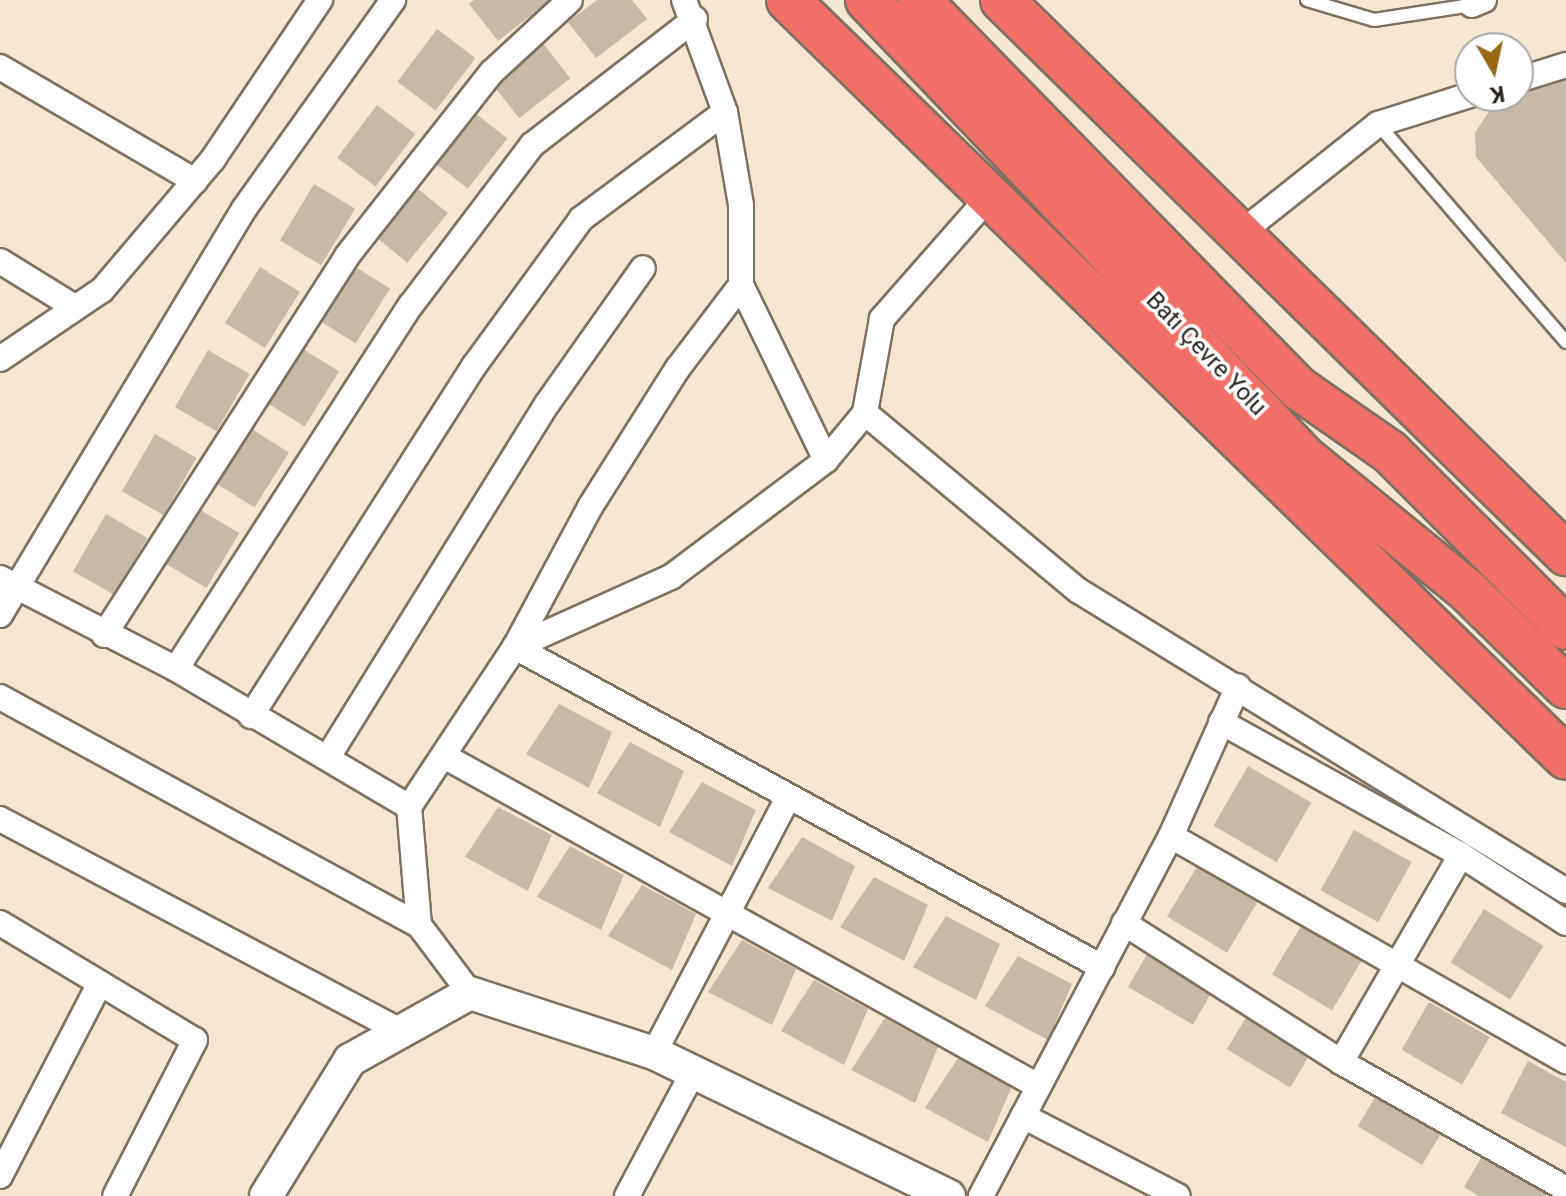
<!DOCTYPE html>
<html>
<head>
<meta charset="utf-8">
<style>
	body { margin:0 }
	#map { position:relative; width:1566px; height:1196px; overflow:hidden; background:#f6e7d5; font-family:Roboto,sans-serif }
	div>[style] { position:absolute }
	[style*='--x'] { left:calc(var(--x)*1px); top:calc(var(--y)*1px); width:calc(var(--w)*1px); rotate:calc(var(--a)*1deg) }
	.building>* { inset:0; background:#c7b9a8; transform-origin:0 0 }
	.roads { filter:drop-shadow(2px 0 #7e7161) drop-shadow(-2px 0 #7e7161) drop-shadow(0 2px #7e7161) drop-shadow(0 -2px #7e7161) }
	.lane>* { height:12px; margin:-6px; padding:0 6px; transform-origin:6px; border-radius:6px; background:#fff }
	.street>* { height:24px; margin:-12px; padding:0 12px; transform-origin:12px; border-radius:12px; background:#fff }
	.secondary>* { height:32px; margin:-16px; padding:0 16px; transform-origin:16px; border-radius:16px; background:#fff }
	.highway>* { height:42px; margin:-21px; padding:0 21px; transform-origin:21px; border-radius:21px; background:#f26f68 }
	span { translate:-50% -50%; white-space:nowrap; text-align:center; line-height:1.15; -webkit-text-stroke:7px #fff; paint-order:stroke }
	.street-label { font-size:24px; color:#29231d }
	.north { position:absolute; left:1454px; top:32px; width:80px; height:80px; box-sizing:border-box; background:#fff; border:2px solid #a9a7a5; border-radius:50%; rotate:171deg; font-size:22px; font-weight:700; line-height:32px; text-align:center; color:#29231d }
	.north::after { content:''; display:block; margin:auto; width:28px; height:36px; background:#966817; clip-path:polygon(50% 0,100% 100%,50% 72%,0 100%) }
</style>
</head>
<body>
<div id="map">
	<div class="building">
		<i style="clip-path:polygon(474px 0,551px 0,498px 41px,469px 4px)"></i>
		<i style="clip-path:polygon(597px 0,632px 0,647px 19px,596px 58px,568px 22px)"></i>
		<i style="left:437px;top:29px;width:48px;height:66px;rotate:37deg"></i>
		<i style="left:542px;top:42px;width:46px;height:65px;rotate:52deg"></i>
		<i style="clip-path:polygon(1566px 77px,1566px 263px,1476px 157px,1475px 133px,1497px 99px)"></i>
		<i style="left:377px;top:105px;width:48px;height:66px;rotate:37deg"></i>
		<i style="left:471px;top:110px;width:46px;height:64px;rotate:38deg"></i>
		<i style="left:314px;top:184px;width:48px;height:66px;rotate:31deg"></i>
		<i style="left:412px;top:184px;width:46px;height:64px;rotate:39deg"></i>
		<i style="left:351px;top:264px;width:46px;height:65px;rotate:32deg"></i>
		<i style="left:260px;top:267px;width:47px;height:66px;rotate:32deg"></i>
		<i style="left:300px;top:347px;width:46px;height:65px;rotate:32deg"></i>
		<i style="left:208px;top:350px;width:48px;height:66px;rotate:30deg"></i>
		<i style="left:250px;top:428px;width:46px;height:65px;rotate:32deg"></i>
		<i style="left:155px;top:434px;width:48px;height:66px;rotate:30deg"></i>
		<i style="left:199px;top:509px;width:47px;height:64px;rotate:31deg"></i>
		<i style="left:106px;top:514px;width:48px;height:66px;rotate:30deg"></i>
		<i style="clip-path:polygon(559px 704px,612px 732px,589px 788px,526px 754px)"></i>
		<i style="clip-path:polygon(630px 742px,684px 771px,660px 827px,597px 793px)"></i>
		<i style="left:1248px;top:766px;width:73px;height:69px;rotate:30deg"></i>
		<i style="clip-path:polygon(702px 782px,756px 810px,732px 866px,669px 832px)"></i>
		<i style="clip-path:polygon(498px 807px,552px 835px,528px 891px,465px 857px)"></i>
		<i style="left:1354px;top:830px;width:66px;height:69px;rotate:29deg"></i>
		<i style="clip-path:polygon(802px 837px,855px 866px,832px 921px,768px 888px)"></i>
		<i style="clip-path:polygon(570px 846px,624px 875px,601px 930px,537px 897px)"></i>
		<i style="left:1201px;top:860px;width:70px;height:66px;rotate:31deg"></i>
		<i style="clip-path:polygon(874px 877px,928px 905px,904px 961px,840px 927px)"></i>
		<i style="clip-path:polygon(642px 885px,696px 914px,672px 970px,608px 936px)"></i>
		<i style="left:1484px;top:909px;width:70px;height:63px;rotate:32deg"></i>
		<i style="clip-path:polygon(946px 916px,1000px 944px,976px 1000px,913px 967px)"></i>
		<i style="left:1304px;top:921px;width:70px;height:62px;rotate:31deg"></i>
		<i style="clip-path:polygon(742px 940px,796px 969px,772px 1025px,708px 992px)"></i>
		<i style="left:1150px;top:949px;width:75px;height:44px;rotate:30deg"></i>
		<i style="clip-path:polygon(1018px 956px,1072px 984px,1048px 1040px,985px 1006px)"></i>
		<i style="clip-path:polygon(814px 980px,868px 1009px,844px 1065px,781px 1031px)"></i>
		<i style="left:1429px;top:1002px;width:70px;height:55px;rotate:30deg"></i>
		<i style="left:1251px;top:1009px;width:74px;height:47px;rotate:31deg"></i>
		<i style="clip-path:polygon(885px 1018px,938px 1047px,915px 1103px,851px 1070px)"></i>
		<i style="clip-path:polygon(958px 1058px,1012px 1086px,988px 1142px,925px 1108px)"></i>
		<i style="clip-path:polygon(1528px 1061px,1566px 1082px,1566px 1147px,1501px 1113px)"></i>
		<i style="left:1382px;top:1086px;width:75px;height:47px;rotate:31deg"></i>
		<i style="clip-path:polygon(1487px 1148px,1552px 1186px,1546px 1196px,1479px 1196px,1464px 1187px)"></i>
	</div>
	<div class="roads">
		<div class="lane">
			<i style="--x:1307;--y:0;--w:70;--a:16.6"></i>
			<i style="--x:1374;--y:20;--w:99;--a:-8.7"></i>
			<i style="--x:1378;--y:124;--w:288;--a:49.2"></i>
		</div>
		<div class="street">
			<i style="--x:1472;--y:5;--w:13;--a:-23"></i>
			<i style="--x:0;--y:67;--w:226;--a:30.3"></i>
			<i style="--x:1518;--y:80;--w:50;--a:-17.4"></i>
			<i style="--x:989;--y:197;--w:162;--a:131.3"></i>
			<i style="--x:882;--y:319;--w:96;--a:100.3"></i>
			<i style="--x:865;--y:413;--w:278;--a:39.8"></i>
			<i style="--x:1079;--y:591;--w:572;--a:31.63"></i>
			<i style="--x:1241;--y:233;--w:175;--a:-38.5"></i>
			<i style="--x:1378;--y:124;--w:96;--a:-17.5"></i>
			<i style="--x:0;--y:261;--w:89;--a:31.7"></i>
			<i style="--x:0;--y:359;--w:123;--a:-34.1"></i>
			<i style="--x:102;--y:290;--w:172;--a:-49.7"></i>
			<i style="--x:213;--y:159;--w:192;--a:-56.1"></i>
			<i style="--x:826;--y:460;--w:61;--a:-50.3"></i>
			<i style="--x:0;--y:578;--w:198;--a:27.3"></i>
			<i style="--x:176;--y:669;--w:271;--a:30.6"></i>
			<i style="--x:0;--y:615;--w:474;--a:-59"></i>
			<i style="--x:244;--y:209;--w:257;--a:-54.5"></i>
			<i style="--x:104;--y:635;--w:450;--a:-57.3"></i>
			<i style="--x:347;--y:256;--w:234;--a:-51.8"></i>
			<i style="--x:492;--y:72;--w:106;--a:-42.7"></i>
			<i style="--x:515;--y:647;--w:669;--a:28.6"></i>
			<i style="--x:515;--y:647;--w:171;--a:-24.2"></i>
			<i style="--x:671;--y:577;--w:194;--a:-37"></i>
			<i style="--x:826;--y:460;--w:195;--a:-115.9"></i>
			<i style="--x:176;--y:669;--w:433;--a:-57.2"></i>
			<i style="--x:411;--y:305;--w:201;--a:-52.9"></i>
			<i style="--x:532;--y:145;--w:206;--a:-37.7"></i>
			<i style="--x:0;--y:697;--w:477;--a:28.6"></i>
			<i style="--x:251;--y:716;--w:415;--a:-57.5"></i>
			<i style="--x:474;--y:366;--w:182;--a:-53.9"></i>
			<i style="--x:581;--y:219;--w:179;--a:-36.6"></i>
			<i style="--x:1221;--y:722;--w:274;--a:29"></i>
			<i style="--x:1461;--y:855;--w:125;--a:32.9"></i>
			<i style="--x:444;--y:756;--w:680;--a:29.05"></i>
			<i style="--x:328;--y:757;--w:415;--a:-58.2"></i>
			<i style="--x:547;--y:404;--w:166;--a:-54.8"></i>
			<i style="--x:0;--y:819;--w:457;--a:27.9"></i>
			<i style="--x:1171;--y:836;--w:455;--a:29.7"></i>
			<i style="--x:0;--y:923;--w:227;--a:31"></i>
			<i style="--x:195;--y:1040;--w:175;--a:117.1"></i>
			<i style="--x:1124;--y:923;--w:258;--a:32.6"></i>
			<i style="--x:1341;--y:1062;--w:258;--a:29.4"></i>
			<i style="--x:470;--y:993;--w:85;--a:-126.9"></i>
			<i style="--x:419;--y:925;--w:118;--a:-94.8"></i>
			<i style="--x:409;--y:807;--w:192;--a:-56.5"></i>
			<i style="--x:515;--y:647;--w:159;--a:-61.8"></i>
			<i style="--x:590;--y:507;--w:165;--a:-57.7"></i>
			<i style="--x:678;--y:368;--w:104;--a:-52.8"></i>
			<i style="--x:741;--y:285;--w:80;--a:-90"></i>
			<i style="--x:741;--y:205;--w:94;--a:-99.8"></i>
			<i style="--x:725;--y:112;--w:119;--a:-110.1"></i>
			<i style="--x:654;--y:1053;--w:286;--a:-62.3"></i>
			<i style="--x:1341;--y:1062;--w:239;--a:-59.9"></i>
			<i style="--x:1023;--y:1116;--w:174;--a:27.3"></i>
			<i style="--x:0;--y:1176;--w:217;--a:-62.6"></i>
			<i style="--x:627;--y:1196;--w:136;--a:-61.9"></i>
			<i style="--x:981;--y:1196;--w:407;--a:-62.2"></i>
			<i style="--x:1171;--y:836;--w:164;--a:-65.9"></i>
		</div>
		<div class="secondary">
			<i style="--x:266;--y:1196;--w:160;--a:-58.3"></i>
			<i style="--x:350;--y:1060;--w:137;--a:-29.2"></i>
			<i style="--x:470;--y:993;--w:194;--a:18.1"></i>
			<i style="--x:654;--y:1053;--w:328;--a:25.9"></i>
		</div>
		<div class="highway">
			<i style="--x:788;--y:0;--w:1086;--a:44.25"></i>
			<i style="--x:867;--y:0;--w:634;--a:46.28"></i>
			<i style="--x:1305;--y:458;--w:210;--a:39.2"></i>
			<i style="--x:1468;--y:591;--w:137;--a:44.4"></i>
			<i style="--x:919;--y:0;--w:542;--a:45.67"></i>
			<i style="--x:1298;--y:388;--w:112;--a:34.8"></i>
			<i style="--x:1390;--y:452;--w:249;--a:45"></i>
			<i style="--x:1002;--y:0;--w:791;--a:44.49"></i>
		</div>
	</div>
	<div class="street-label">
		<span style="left:1206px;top:354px;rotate:46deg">Batı Çevre Yolu</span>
	</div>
	<div class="north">K</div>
</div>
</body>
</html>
